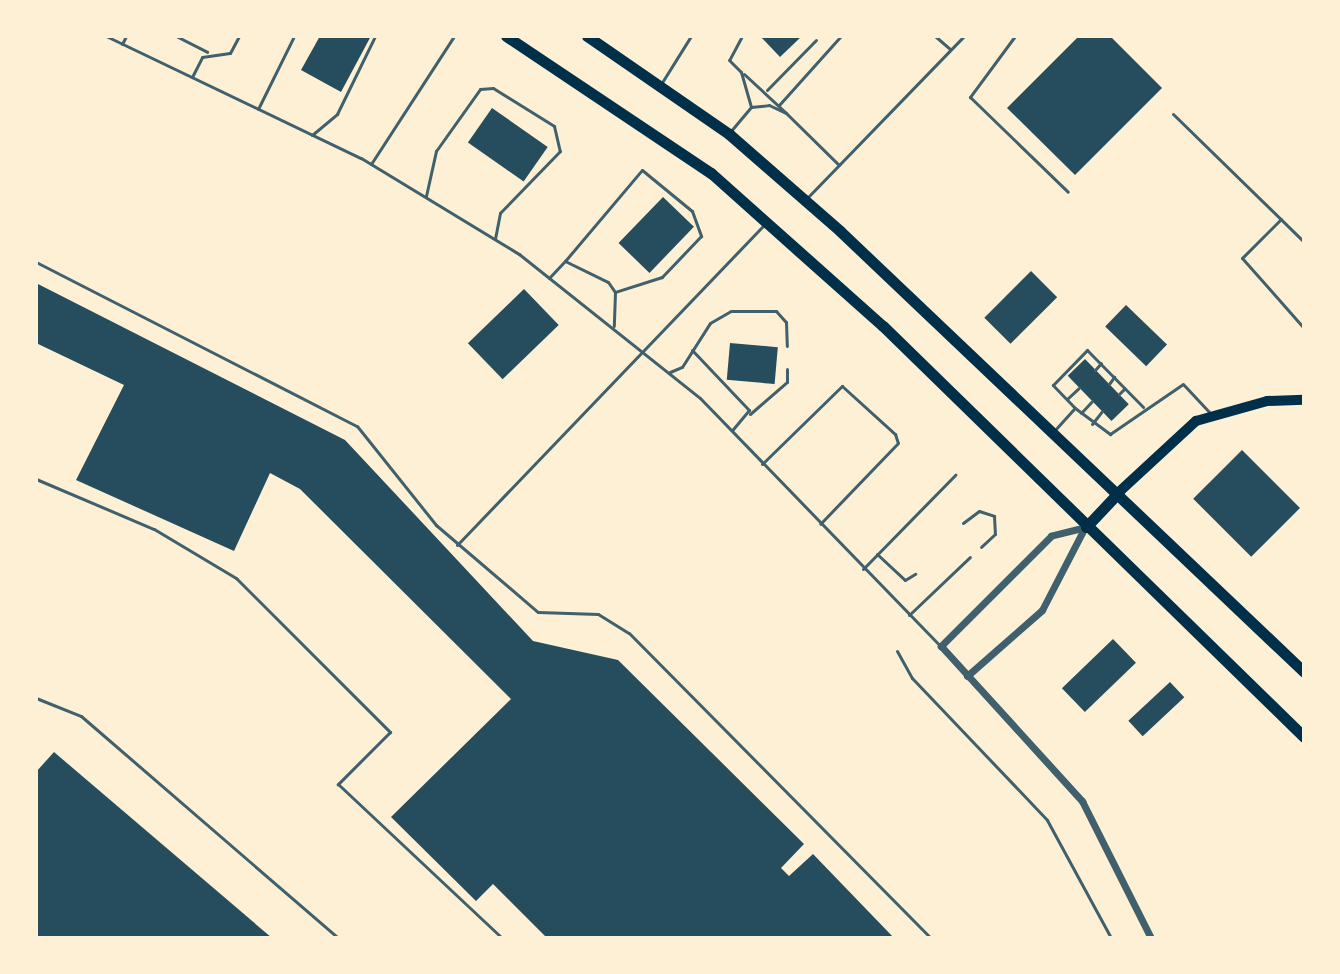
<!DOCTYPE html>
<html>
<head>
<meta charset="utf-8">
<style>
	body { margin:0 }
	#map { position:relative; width:1340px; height:974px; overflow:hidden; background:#fdf0d5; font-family:Mulish,sans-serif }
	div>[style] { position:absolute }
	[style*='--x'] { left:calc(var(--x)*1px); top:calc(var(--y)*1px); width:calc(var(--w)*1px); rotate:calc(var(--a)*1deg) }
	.building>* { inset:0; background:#264d5e; transform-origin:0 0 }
	.service>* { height:3px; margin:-1.5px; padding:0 1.5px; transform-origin:1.5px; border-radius:1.5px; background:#3f606c }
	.minor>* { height:7px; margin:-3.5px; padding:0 3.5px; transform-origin:3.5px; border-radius:3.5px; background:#3f606c }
	.secondary>* { height:10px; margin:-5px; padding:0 5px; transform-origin:5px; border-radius:5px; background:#003049 }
	.primary>* { height:11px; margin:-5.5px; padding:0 5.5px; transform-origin:5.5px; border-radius:5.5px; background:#003049 }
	span { translate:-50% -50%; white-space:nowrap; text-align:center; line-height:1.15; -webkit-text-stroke:6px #fdf0d5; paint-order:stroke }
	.frame { position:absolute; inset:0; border:38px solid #fdf0d5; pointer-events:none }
</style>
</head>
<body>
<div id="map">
	<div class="building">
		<i style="clip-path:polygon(320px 36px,371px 36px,341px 92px,301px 70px)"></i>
		<i style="clip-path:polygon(760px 36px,802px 36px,780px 57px)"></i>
		<i style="clip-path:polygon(1079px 36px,1110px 36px,1162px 88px,1075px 175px,1007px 108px)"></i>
		<i style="left:492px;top:108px;width:68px;height:42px;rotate:35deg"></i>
		<i style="left:663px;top:197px;width:43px;height:64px;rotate:44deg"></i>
		<i style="left:1031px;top:271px;width:37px;height:66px;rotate:45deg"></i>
		<i style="clip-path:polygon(36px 283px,345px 440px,533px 641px,618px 660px,804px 844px,781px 868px,789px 876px,813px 854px,894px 938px,547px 938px,493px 884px,476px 901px,391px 817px,511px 699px,300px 489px,270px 473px,234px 551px,76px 480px,124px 385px,36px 343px)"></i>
		<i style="left:524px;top:289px;width:50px;height:78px;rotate:46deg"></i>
		<i style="left:1126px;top:305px;width:57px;height:30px;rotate:44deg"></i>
		<i style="left:730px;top:343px;width:48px;height:37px;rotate:5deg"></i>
		<i style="left:1085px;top:359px;width:63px;height:24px;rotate:46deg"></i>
		<i style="left:1242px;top:450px;width:82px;height:69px;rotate:45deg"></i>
		<i style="left:1113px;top:639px;width:33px;height:71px;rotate:46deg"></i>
		<i style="left:1170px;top:682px;width:21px;height:57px;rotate:47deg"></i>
		<i style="clip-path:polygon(54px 752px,272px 938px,36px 938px,36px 772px)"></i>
	</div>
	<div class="service">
		<i style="--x:106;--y:36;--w:283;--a:25.6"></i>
		<i style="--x:361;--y:158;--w:185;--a:31.3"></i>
		<i style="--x:519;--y:254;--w:231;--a:38.5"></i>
		<i style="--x:700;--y:398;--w:345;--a:45.9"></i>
		<i style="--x:176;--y:36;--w:35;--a:27"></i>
		<i style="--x:742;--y:36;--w:27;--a:118"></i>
		<i style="--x:729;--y:60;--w:17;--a:45"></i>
		<i style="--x:741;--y:72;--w:36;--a:74"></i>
		<i style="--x:751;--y:107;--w:18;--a:-6"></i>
		<i style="--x:769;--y:105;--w:19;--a:25"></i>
		<i style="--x:786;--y:113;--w:74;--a:44.5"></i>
		<i style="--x:935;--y:36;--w:20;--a:41"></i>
		<i style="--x:1015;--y:36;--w:76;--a:126.4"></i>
		<i style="--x:970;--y:97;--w:136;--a:44.1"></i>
		<i style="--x:122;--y:44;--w:9;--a:-63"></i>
		<i style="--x:744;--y:74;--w:56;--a:42.8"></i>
		<i style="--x:192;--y:77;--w:22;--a:-63"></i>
		<i style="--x:202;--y:57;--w:28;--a:-8"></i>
		<i style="--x:230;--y:53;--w:19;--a:-62"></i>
		<i style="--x:661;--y:84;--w:57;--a:-58"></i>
		<i style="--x:767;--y:90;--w:70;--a:-45.6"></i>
		<i style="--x:779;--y:105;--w:93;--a:-48.1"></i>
		<i style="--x:258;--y:109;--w:81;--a:-63.7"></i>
		<i style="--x:1173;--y:114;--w:183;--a:44.3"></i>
		<i style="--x:730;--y:132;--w:33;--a:-50"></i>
		<i style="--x:312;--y:135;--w:33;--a:-40"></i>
		<i style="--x:337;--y:114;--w:87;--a:-64"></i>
		<i style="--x:371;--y:164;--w:153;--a:-57"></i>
		<i style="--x:426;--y:196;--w:46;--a:-77.5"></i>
		<i style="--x:436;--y:151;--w:76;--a:-54.6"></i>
		<i style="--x:480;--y:89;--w:13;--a:-4"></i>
		<i style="--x:493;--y:88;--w:72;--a:31.9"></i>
		<i style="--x:554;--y:126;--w:26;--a:77"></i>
		<i style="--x:560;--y:151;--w:86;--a:134.1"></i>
		<i style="--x:500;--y:213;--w:26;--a:101"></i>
		<i style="--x:808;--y:197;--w:224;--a:-45.9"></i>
		<i style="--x:1281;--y:219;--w:55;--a:135"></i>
		<i style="--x:1242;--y:258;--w:94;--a:48.5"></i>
		<i style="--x:565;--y:261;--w:119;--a:-49.8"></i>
		<i style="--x:642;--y:170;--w:65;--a:39.4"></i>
		<i style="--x:692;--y:211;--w:27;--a:70"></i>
		<i style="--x:701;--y:236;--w:57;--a:133.6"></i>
		<i style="--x:662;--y:277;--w:49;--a:162.3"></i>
		<i style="--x:36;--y:262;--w:360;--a:27.1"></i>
		<i style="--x:357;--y:426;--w:127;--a:51.4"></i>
		<i style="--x:436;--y:525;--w:134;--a:40.5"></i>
		<i style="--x:538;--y:612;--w:60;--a:1.9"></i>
		<i style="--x:598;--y:614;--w:36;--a:32"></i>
		<i style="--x:629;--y:633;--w:429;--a:45.3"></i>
		<i style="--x:549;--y:278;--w:23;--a:-47"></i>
		<i style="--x:565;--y:261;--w:48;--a:26"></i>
		<i style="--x:608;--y:282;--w:12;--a:55"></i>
		<i style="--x:615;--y:292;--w:34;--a:92"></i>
		<i style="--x:692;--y:350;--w:83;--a:46.5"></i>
		<i style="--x:749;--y:410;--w:26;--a:130"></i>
		<i style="--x:1095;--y:370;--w:9;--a:-49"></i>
		<i style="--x:670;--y:372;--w:13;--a:-23"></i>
		<i style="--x:682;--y:367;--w:52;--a:-57.5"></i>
		<i style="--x:710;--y:323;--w:24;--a:-30"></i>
		<i style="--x:731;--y:311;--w:45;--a:0"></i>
		<i style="--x:776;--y:311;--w:15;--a:48"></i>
		<i style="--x:786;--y:322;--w:24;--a:88"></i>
		<i style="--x:1109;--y:384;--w:9;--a:-54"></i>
		<i style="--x:1119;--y:394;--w:8;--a:-45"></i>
		<i style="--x:1067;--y:399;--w:16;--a:-43"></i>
		<i style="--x:1075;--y:408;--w:32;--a:-134"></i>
		<i style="--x:1053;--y:385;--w:49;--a:-45.8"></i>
		<i style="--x:1087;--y:350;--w:80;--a:45.5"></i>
		<i style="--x:1081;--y:413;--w:16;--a:-47"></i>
		<i style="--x:750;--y:414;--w:49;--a:-40.9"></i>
		<i style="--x:787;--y:382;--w:13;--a:-90"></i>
		<i style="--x:1092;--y:424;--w:16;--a:-52"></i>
		<i style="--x:1054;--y:431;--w:31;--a:-48"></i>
		<i style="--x:1075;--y:408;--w:44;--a:36.6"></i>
		<i style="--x:1110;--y:434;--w:88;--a:-34.4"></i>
		<i style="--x:1183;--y:384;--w:42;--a:46.9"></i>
		<i style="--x:762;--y:464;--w:112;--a:-44.3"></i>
		<i style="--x:842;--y:386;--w:72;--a:42.2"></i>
		<i style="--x:895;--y:434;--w:9;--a:72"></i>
		<i style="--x:898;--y:443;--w:112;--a:133.9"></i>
		<i style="--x:36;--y:479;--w:128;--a:23"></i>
		<i style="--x:154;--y:529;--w:96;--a:30.9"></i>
		<i style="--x:236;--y:578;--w:218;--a:45"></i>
		<i style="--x:390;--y:732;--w:74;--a:135"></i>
		<i style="--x:338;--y:784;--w:225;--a:43.2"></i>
		<i style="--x:963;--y:523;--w:20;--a:-37"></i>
		<i style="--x:979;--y:511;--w:16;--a:18"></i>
		<i style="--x:994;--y:516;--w:18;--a:87"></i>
		<i style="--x:995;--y:534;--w:19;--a:137"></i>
		<i style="--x:457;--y:545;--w:443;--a:-46.2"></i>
		<i style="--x:877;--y:554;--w:38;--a:43"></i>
		<i style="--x:905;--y:580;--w:12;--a:-31"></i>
		<i style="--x:863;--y:569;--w:132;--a:-45.6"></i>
		<i style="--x:909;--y:615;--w:84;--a:-43.6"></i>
		<i style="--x:897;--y:651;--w:31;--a:61"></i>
		<i style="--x:912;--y:678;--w:196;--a:46.4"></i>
		<i style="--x:1047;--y:820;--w:134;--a:61.5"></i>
		<i style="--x:36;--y:698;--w:48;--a:21.8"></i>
		<i style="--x:81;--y:716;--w:340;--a:40.8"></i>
	</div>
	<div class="minor">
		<i style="--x:1086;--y:527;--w:36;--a:166"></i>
		<i style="--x:1051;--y:536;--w:156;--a:135"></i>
		<i style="--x:941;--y:646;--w:210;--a:47.7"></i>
		<i style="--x:1082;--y:801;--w:153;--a:63.3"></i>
		<i style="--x:967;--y:676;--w:100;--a:-41.3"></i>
		<i style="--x:1042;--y:610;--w:93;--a:-62.6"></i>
	</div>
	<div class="secondary">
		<i style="--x:1119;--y:492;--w:105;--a:-42.7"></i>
		<i style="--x:1196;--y:421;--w:74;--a:-15.7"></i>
		<i style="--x:1267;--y:401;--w:37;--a:-2"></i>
	</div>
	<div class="primary">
		<i style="--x:506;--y:36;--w:247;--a:33.8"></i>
		<i style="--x:711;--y:173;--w:230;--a:41.7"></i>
		<i style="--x:883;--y:326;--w:588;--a:44.31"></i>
		<i style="--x:587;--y:36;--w:173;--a:34.6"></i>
		<i style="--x:729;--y:134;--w:147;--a:41.1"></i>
		<i style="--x:840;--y:231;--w:640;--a:43.54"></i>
		<i style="--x:1086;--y:527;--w:48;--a:-46.7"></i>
	</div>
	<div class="frame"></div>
</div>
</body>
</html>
